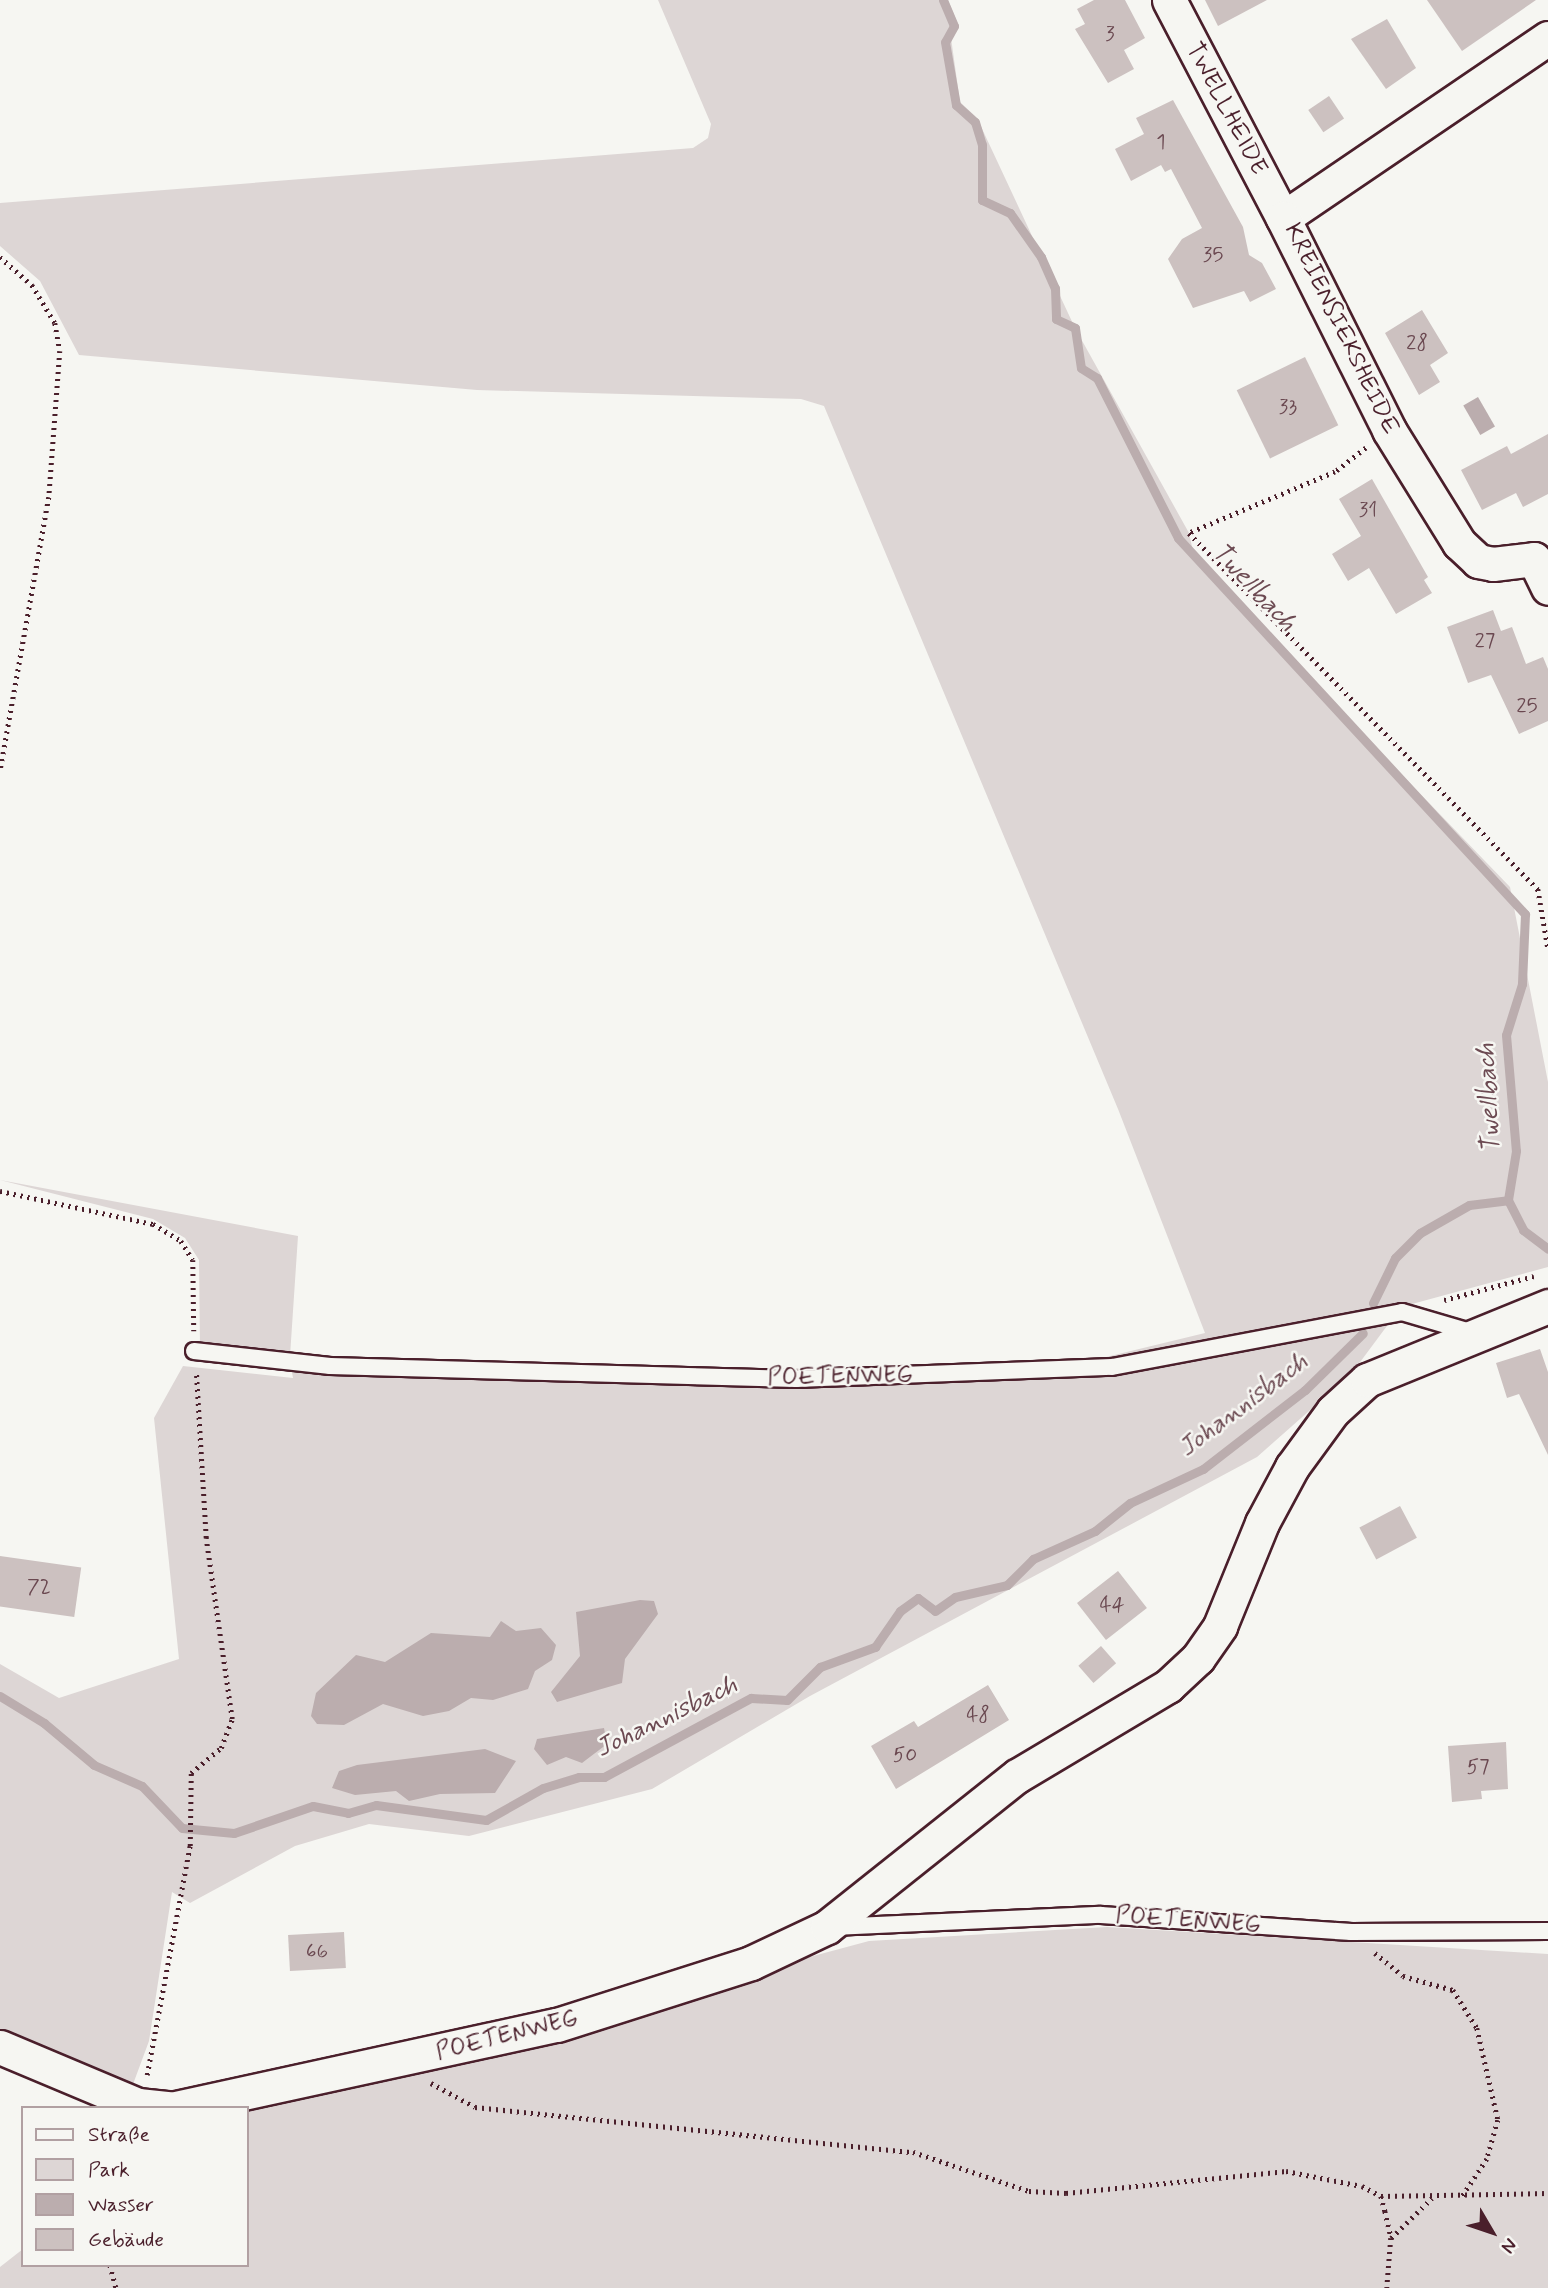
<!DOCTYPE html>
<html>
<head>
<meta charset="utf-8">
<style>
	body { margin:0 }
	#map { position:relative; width:1548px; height:2288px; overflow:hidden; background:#f6f6f2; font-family:Mynerve,sans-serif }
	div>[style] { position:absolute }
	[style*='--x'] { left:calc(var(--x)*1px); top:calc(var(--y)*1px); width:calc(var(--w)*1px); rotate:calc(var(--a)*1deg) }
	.green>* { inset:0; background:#ddd6d5 }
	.water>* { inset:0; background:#bbadae; transform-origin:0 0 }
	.stream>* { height:9px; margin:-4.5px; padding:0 4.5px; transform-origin:4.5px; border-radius:4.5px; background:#bbadae }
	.building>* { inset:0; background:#ccc1c0; transform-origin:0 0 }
	.path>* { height:4.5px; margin-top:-2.25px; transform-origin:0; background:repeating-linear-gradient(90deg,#4a1f2b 0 2px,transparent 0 7px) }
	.roads { filter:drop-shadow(2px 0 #4a1f2b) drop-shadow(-2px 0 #4a1f2b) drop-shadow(0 2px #4a1f2b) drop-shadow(0 -2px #4a1f2b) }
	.service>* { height:16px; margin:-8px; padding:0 8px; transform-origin:8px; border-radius:8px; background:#f6f6f2 }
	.minor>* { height:33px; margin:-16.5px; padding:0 16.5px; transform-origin:16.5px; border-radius:16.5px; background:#f6f6f2 }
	span { translate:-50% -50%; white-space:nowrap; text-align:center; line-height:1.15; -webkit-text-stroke:5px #f6f6f2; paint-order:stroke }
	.number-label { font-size:21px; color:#6a4850 }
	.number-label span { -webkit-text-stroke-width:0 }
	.street-label { font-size:24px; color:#4a1f2b }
	.water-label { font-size:26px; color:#6c4a52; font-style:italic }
	.legend { position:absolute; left:21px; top:2106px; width:228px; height:161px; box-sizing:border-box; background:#f6f6f2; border:2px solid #b1a0a2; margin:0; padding:9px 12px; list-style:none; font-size:21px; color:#4a1f2b }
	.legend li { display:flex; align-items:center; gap:14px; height:35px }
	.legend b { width:35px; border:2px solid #b1a0a2 }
	.north { position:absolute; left:1457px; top:2197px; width:70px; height:70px; -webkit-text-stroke:5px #f6f6f2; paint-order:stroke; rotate:129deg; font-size:19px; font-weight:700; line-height:28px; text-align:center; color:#4a1f2b }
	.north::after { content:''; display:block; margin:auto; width:24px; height:32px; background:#4a1f2b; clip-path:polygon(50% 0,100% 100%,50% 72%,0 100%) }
</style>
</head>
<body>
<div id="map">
	<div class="green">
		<i style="clip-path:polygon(658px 0,948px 0,959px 27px,951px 38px,960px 102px,977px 118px,1075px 328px,1189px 533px,1195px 560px,1510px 887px,1548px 1082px,1548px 1267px,1401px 1307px,1352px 1373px,1257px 1457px,810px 1696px,652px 1789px,469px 1836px,369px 1824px,295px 1846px,190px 1903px,172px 1892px,149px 2041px,132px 2087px,0 2034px,0 1664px,59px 1698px,179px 1659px,154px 1418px,183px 1366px,293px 1378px,289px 1356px,200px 1346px,199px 1260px,185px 1238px,153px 1219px,0 1180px,298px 1236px,290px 1356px,794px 1370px,1014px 1366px,1102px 1358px,1205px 1333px,1118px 1109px,824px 406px,801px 399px,477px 390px,79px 355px,40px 281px,0 246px,0 203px,693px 148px,708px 138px,711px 124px)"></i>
		<i style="clip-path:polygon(1107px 1927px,1548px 1954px,1548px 2288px,0 2288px,0 2267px,23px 2249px,23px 2265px,247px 2265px,247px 2108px,869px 1941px)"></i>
	</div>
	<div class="water">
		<i style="left:1478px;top:397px;width:34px;height:17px;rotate:60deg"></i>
		<i style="clip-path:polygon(640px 1600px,654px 1601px,658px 1614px,625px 1659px,622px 1683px,557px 1702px,551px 1692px,580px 1656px,576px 1612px)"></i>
		<i style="clip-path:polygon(501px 1621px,516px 1631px,541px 1628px,556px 1645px,552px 1660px,535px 1671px,528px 1689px,493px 1700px,471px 1698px,449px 1711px,423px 1716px,383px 1704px,344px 1725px,317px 1724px,311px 1716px,316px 1693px,356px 1655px,385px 1662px,431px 1633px,490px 1637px)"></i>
		<i style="clip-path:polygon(604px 1728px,607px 1744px,582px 1763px,566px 1757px,547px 1765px,534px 1749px,537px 1739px)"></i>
		<i style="clip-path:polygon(485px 1749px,516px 1761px,495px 1793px,440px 1794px,409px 1801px,396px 1791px,355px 1795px,332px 1788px,339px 1771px,357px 1765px)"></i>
	</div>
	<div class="stream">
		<i style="--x:943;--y:0;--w:28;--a:67"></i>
		<i style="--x:954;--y:26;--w:18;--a:119"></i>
		<i style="--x:945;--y:42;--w:64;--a:80.1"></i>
		<i style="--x:956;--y:105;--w:25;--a:42"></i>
		<i style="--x:975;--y:122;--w:24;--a:73"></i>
		<i style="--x:982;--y:145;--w:55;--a:90"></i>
		<i style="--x:982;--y:200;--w:31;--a:25"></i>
		<i style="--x:1010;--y:213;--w:54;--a:54.8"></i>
		<i style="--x:1041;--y:257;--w:34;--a:66"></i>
		<i style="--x:1055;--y:288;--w:31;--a:88"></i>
		<i style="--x:1056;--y:319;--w:21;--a:25"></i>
		<i style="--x:1075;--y:328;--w:40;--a:81.5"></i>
		<i style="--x:1081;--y:368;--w:19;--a:32"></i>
		<i style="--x:1097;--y:378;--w:179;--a:63.1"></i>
		<i style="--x:1178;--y:538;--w:512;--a:47.3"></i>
		<i style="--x:1525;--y:914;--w:70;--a:92.5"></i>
		<i style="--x:1522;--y:984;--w:53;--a:107.4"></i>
		<i style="--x:1506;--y:1035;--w:116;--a:85.1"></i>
		<i style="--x:1516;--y:1151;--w:50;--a:99.3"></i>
		<i style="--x:1508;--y:1200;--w:34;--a:63"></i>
		<i style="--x:1523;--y:1230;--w:31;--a:37"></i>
		<i style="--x:1373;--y:1303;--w:50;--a:-63.9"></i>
		<i style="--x:1395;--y:1258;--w:35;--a:-45"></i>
		<i style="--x:1420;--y:1233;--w:56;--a:-29.7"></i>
		<i style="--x:1469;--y:1205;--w:39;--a:-7"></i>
		<i style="--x:0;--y:1696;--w:52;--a:31.5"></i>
		<i style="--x:44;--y:1723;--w:65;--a:40"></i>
		<i style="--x:94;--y:1765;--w:52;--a:23.6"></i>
		<i style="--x:142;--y:1786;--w:58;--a:46.4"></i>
		<i style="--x:182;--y:1828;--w:52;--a:5.5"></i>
		<i style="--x:234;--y:1833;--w:83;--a:-18.9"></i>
		<i style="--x:313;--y:1806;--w:36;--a:11"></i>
		<i style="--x:348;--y:1813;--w:29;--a:-16"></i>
		<i style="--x:376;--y:1805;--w:111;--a:7.8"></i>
		<i style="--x:486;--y:1820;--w:65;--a:-29.3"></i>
		<i style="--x:543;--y:1788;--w:38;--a:-17"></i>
		<i style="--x:579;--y:1777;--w:25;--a:0"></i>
		<i style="--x:604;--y:1777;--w:167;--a:-28.3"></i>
		<i style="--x:751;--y:1698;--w:36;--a:3"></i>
		<i style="--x:787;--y:1700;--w:47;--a:-45"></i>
		<i style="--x:820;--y:1667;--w:59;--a:-20"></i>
		<i style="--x:875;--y:1647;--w:44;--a:-55.2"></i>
		<i style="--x:900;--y:1611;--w:22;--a:-36"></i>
		<i style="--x:918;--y:1598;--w:21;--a:37"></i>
		<i style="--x:935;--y:1611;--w:24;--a:-35"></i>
		<i style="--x:955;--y:1597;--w:53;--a:-13"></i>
		<i style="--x:1007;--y:1585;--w:37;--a:-45"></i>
		<i style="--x:1033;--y:1559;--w:68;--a:-24.3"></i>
		<i style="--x:1095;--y:1531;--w:45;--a:-38.7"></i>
		<i style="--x:1130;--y:1503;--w:81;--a:-25"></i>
		<i style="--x:1203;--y:1469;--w:129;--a:-37.8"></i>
		<i style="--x:1305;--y:1390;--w:81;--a:-44.5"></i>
	</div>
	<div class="building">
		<i style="clip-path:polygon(1094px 0,1125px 0,1145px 38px,1124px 50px,1134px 69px,1108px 83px,1075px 29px,1085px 24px,1077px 9px)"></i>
		<i style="clip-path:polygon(1205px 0,1267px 0,1218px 26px)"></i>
		<i style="clip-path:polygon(1427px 0,1536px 0,1462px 51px)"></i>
		<i style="clip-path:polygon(1387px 19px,1416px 68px,1386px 89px,1351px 39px)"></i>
		<i style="left:1329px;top:96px;width:27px;height:25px;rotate:56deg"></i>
		<i style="clip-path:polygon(1173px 100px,1243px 227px,1249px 255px,1262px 263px,1276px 289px,1250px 302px,1244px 291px,1193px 308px,1168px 259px,1182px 239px,1202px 228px,1171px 169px,1165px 172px,1161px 165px,1131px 181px,1115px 149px,1144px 134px,1136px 118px)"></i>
		<i style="clip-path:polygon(1422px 310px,1448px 353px,1430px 365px,1440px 382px,1419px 395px,1385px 333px)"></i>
		<i style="left:1305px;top:357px;width:76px;height:76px;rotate:64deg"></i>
		<i style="clip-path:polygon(1548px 434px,1548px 494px,1523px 507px,1516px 493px,1482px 510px,1461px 470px,1507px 446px,1511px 454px)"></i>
		<i style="clip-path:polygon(1372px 479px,1428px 577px,1424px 580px,1432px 593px,1396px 614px,1369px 568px,1348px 581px,1332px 554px,1361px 536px,1339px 499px)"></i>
		<i style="clip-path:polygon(1493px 610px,1501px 631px,1512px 627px,1526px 664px,1543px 657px,1548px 669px,1548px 721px,1519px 734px,1491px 675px,1468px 683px,1447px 627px)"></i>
		<i style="clip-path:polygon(1540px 1349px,1548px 1372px,1548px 1455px,1519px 1394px,1507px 1398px,1496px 1363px)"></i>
		<i style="left:1400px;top:1506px;width:36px;height:46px;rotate:62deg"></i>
		<i style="left:0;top:1556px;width:82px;height:50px;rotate:8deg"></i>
		<i style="left:1118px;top:1571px;width:47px;height:52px;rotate:52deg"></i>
		<i style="left:1101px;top:1646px;width:23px;height:30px;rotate:49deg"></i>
		<i style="clip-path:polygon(988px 1685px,1009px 1720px,896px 1789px,871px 1746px,914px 1721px,918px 1727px)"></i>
		<i style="clip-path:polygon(1506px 1742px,1508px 1789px,1481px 1791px,1482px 1799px,1452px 1802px,1448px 1746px)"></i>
		<i style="left:344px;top:1932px;width:36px;height:56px;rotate:87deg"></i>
	</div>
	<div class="path">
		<i style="--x:0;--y:257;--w:43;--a:41.2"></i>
		<i style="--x:32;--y:285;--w:44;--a:58.8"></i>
		<i style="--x:55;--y:323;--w:28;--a:80"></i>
		<i style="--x:60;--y:351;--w:146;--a:94.3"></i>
		<i style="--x:49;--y:497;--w:279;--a:100.1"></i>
		<i style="--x:1366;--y:448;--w:39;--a:142"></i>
		<i style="--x:1335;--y:472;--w:158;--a:157.3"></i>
		<i style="--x:1189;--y:533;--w:499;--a:45.6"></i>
		<i style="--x:1538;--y:889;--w:60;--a:80.4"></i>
		<i style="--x:0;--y:1191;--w:157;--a:12.2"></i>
		<i style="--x:153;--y:1224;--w:33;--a:31"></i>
		<i style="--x:181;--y:1241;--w:22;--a:58"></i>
		<i style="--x:193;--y:1260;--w:71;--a:89.2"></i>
		<i style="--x:1444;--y:1300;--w:93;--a:-14.9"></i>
		<i style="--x:1375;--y:1953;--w:36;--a:39"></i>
		<i style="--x:1403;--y:1976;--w:52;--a:15.6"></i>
		<i style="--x:1453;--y:1990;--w:45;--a:57.7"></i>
		<i style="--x:1477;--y:2028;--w:94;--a:77.1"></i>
		<i style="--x:1498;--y:2120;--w:41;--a:105.8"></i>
		<i style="--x:1487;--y:2159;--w:45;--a:123.3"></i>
		<i style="--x:147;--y:2075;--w:233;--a:-79.4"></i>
		<i style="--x:190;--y:1846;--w:73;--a:-89.2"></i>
		<i style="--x:191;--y:1773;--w:39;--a:-40"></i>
		<i style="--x:221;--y:1748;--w:31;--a:-69"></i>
		<i style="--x:232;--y:1719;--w:183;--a:-98.2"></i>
		<i style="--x:206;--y:1538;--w:167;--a:-93.4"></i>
		<i style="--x:431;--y:2083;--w:50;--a:28.6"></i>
		<i style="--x:475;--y:2107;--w:440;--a:5.9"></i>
		<i style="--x:913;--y:2152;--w:122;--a:18.6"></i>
		<i style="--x:1029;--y:2191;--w:37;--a:3"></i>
		<i style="--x:1066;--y:2193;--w:221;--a:-5.7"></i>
		<i style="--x:1286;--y:2171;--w:77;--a:11.2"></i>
		<i style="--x:1362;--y:2186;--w:21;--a:28"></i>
		<i style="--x:1381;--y:2196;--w:16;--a:75"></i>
		<i style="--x:1385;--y:2211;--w:28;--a:77"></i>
		<i style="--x:1391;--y:2238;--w:50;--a:94.6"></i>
		<i style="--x:1381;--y:2196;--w:167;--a:-1"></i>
		<i style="--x:1391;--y:2238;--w:57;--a:-44.3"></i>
		<i style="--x:110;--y:2265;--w:24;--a:75"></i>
	</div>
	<div class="roads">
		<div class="service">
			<i style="--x:194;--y:1351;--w:137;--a:6.3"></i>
			<i style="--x:330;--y:1366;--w:466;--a:1.6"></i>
			<i style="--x:796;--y:1379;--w:316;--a:-2.2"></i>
			<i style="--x:1112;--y:1367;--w:295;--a:-10.7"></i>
			<i style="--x:1402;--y:1312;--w:71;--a:16.4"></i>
			<i style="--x:833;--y:1927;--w:268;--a:-2.6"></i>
			<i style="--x:1101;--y:1915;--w:251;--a:3.9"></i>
			<i style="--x:1351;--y:1932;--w:197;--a:-0.3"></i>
		</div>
		<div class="minor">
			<i style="--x:1169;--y:0;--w:246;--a:62.4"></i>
			<i style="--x:1548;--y:38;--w:320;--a:145.8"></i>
			<i style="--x:1283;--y:218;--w:237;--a:63.4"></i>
			<i style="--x:1389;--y:430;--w:133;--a:58.2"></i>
			<i style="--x:1459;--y:543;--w:26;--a:43"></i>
			<i style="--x:1478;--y:561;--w:15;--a:11"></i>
			<i style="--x:1493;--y:564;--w:41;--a:-7"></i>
			<i style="--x:1534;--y:559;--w:32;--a:64"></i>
			<i style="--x:0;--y:2047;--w:150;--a:22.8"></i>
			<i style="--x:138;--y:2105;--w:31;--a:6"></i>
			<i style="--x:175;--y:2108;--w:391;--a:-12.3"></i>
			<i style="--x:557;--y:2025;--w:204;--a:-17.7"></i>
			<i style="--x:751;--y:1963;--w:84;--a:-25.3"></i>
			<i style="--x:827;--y:1927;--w:243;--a:-38.5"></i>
			<i style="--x:1017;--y:1776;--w:176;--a:-30.8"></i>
			<i style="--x:1168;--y:1686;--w:41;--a:-43"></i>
			<i style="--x:1198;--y:1658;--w:39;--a:-55"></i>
			<i style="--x:1220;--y:1626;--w:111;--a:-67.8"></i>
			<i style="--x:1262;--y:1523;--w:64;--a:-61.8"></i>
			<i style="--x:1292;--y:1467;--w:69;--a:-53.8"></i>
			<i style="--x:1333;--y:1411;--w:46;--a:-42.4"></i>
			<i style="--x:1367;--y:1380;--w:196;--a:-22.2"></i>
		</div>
	</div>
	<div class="number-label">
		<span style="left:1110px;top:34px">3</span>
		<span style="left:1161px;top:142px">1</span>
		<span style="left:1213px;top:255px">35</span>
		<span style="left:1417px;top:343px">28</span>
		<span style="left:1288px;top:407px">33</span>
		<span style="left:1368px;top:510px">31</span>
		<span style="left:1485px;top:641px">27</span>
		<span style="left:1527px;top:706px">25</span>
		<span style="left:39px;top:1587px">72</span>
		<span style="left:1112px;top:1605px">44</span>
		<span style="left:978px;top:1715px">48</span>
		<span style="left:905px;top:1755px">50</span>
		<span style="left:1478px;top:1767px">57</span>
		<span style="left:317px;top:1951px">66</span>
	</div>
	<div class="street-label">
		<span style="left:1226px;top:109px;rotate:62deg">TWELLHEIDE</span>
		<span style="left:1341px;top:329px;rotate:64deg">KREIENSIEKSHEIDE</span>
		<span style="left:840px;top:1377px;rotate:-1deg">POETENWEG</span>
		<span style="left:1188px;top:1921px;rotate:4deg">POETENWEG</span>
		<span style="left:507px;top:2036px;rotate:-14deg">POETENWEG</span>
	</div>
	<div class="water-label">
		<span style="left:1253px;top:588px;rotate:47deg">Twellbach</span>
		<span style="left:1490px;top:1098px;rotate:-93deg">Twellbach</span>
		<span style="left:1244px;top:1406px;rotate:-37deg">Johannisbach</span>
		<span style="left:667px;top:1718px;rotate:-26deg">Johannisbach</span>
	</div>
	<ul class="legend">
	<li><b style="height:9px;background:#f6f6f2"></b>Straße</li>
	<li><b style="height:19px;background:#ddd6d5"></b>Park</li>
	<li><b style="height:19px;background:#bbadae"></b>Wasser</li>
	<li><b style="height:19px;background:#ccc1c0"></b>Gebäude</li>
	</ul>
	<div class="north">N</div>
</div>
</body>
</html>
